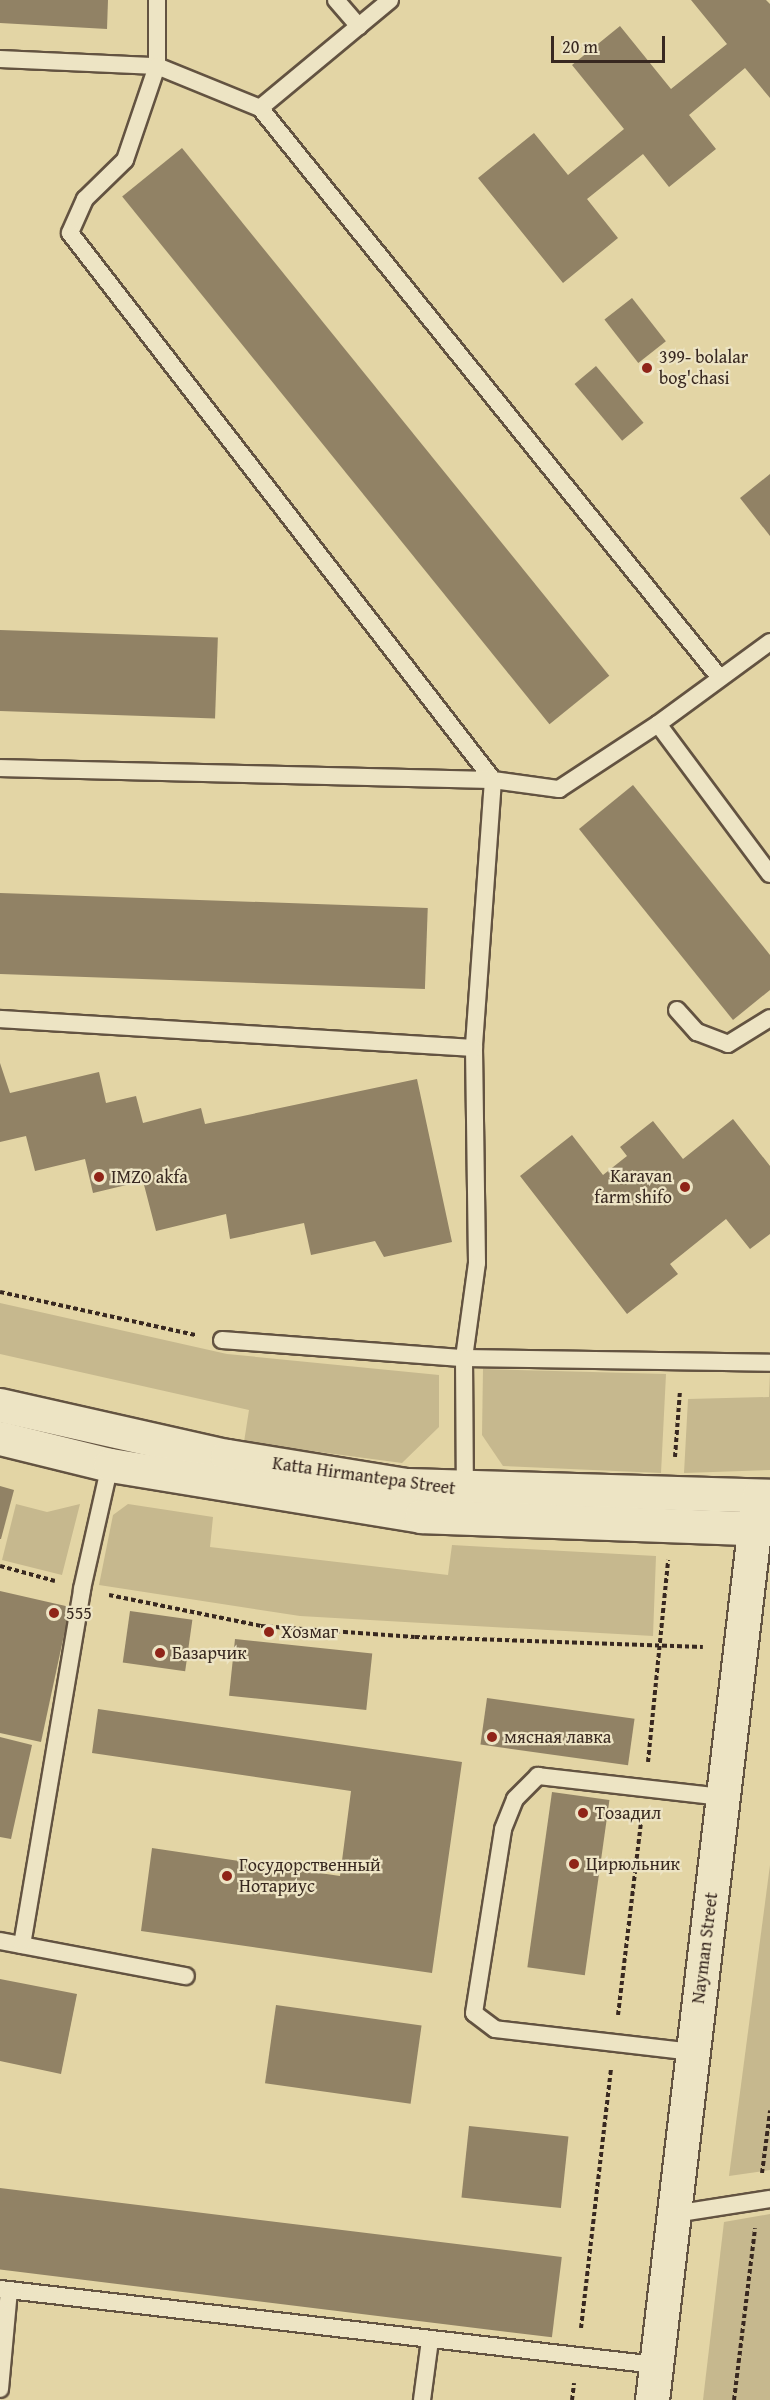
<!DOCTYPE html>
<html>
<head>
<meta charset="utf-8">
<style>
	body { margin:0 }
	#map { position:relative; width:770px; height:2400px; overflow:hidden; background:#e3d5a5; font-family:"Gentium Book Plus",serif }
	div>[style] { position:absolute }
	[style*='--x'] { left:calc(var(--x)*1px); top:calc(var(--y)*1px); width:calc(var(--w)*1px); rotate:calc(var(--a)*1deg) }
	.green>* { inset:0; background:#c6b88e }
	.building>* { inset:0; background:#918265; transform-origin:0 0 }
	.path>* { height:4px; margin-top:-2px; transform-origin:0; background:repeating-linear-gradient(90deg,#382820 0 4.5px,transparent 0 7.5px) }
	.roads { filter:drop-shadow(2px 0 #635341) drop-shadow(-2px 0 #635341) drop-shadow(0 2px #635341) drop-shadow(0 -2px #635341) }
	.lane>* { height:16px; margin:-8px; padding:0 8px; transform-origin:8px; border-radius:8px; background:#ede4c4 }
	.secondary>* { height:33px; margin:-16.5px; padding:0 16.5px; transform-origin:16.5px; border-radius:16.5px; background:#ede4c4 }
	.dots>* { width:16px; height:16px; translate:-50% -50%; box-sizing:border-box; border:3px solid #ede4c4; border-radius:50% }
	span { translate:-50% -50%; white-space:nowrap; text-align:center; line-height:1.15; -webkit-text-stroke:4.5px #ede4c4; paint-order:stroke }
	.poi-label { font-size:18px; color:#382820 }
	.left { translate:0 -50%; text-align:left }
	.right { translate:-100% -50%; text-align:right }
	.street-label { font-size:18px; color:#382820 }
	.scale { position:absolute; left:551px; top:36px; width:114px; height:27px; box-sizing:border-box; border:3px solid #382820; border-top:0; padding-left:8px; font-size:18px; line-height:21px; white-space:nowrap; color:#382820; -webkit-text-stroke:4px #ede4c4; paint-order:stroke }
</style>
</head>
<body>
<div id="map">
	<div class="green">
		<i style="clip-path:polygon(0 1303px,227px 1354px,439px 1375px,439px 1427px,402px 1463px,244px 1442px,249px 1410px,0 1354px)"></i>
		<i style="clip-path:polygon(483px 1369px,666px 1374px,661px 1473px,503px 1466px,482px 1435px)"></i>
		<i style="clip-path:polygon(770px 1372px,770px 1470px,684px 1473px,688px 1399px,769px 1397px)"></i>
		<i style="clip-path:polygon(16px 1504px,47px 1512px,80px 1504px,62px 1575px,2px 1560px)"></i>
		<i style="clip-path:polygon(128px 1504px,213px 1517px,210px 1547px,448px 1575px,452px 1545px,656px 1556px,653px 1636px,300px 1616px,99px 1585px,113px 1515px)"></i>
		<i style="clip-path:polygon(770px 1865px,770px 2170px,729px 2176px)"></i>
		<i style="clip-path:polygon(770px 2214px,770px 2400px,703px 2400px,724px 2222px)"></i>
	</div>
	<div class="building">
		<i style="clip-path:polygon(0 0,108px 0,107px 29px,0 23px)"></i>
		<i style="clip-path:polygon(691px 0,766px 0,770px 4px,770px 98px,745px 68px,689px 115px,716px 149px,669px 187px,643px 154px,587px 199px,618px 238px,563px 283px,478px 178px,534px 133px,568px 175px,624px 129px,572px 65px,620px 26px,671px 89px,727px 44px)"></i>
		<i style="left:182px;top:148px;width:679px;height:77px;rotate:51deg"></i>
		<i style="left:632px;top:298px;width:55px;height:35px;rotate:52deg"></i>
		<i style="left:596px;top:366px;width:74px;height:28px;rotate:50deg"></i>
		<i style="clip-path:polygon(770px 474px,770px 536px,740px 498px)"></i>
		<i style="left:0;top:630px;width:218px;height:81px;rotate:2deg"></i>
		<i style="clip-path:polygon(633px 785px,770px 955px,770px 990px,733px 1020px,579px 829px)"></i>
		<i style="left:0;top:893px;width:428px;height:81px;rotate:2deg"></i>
		<i style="clip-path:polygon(0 1063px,10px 1093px,99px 1072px,106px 1103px,136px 1096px,143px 1123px,201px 1108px,205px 1124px,417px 1079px,452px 1242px,384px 1257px,375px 1241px,311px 1255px,304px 1223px,230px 1239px,226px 1214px,156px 1231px,143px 1181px,93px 1193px,85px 1159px,35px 1171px,26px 1136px,0 1142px)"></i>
		<i style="clip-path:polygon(733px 1119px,770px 1166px,770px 1234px,750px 1249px,726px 1219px,670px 1264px,678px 1274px,627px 1314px,520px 1176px,572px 1135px,603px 1175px,627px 1156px,620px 1147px,653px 1121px,683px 1159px)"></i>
		<i style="clip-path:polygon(0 1486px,14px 1490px,1px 1539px,0 1539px)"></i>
		<i style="clip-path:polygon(0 1591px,70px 1607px,41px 1742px,0 1733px)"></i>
		<i style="left:130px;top:1611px;width:63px;height:52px;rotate:8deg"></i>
		<i style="left:235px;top:1639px;width:138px;height:57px;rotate:6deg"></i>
		<i style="left:487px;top:1698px;width:149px;height:47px;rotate:8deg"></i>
		<i style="clip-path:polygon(98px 1709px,462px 1762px,432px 1973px,141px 1931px,152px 1848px,340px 1876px,351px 1791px,92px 1753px)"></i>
		<i style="clip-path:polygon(0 1737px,32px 1745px,11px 1839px,0 1837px)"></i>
		<i style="left:552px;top:1792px;width:58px;height:177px;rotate:8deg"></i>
		<i style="clip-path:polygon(0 1979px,77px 1994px,61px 2074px,0 2061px)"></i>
		<i style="left:276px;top:2005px;width:147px;height:79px;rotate:8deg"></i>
		<i style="left:469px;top:2126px;width:100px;height:72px;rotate:6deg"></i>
		<i style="left:0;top:2188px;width:566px;height:81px;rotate:7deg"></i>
	</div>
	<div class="path">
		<i style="--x:0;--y:1292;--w:200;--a:12.4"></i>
		<i style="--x:675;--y:1457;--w:67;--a:-85.7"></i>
		<i style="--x:0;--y:1566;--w:57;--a:15.3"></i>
		<i style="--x:109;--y:1595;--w:155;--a:11.5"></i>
		<i style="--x:261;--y:1626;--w:154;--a:4.1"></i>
		<i style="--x:415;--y:1637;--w:288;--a:2"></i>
		<i style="--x:648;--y:1762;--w:203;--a:-84.3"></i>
		<i style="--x:618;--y:2015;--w:202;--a:-83.2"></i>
		<i style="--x:762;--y:2173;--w:63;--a:-82.6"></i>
		<i style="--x:581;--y:2328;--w:260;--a:-83.4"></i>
		<i style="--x:572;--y:2400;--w:17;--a:-83"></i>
		<i style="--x:734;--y:2400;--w:173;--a:-83"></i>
	</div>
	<div class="roads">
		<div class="lane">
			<i style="--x:336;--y:0;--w:35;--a:49"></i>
			<i style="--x:0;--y:59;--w:157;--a:2.6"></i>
			<i style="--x:157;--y:66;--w:66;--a:-90"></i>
			<i style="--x:260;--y:108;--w:169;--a:-39.7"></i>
			<i style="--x:720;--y:678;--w:732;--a:-128.9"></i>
			<i style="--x:260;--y:108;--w:111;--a:-157.8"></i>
			<i style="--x:157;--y:66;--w:99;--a:108.8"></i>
			<i style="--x:125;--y:160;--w:56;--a:135.7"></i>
			<i style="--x:85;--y:199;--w:37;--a:114"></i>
			<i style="--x:70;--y:233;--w:691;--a:52.28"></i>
			<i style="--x:493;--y:780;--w:67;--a:7.8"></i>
			<i style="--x:559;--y:789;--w:118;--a:-33.3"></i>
			<i style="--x:658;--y:724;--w:139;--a:-36.2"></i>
			<i style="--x:658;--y:724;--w:187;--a:53.3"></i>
			<i style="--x:0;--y:768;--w:493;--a:1.4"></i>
			<i style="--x:493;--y:780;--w:269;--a:94.1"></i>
			<i style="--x:474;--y:1048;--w:215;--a:89.2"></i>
			<i style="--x:477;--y:1263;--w:96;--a:97.8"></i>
			<i style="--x:464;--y:1358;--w:131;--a:89.6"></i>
			<i style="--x:677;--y:1010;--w:30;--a:48"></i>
			<i style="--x:697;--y:1032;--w:33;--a:21"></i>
			<i style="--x:728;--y:1044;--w:49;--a:-31.8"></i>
			<i style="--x:0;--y:1019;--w:475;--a:3.5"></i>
			<i style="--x:222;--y:1340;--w:243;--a:4.3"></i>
			<i style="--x:464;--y:1358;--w:306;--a:0.9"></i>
			<i style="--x:0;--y:1941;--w:189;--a:10.7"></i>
			<i style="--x:22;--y:1945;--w:361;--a:-80.4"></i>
			<i style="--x:82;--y:1589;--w:127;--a:-77.3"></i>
			<i style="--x:693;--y:2052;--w:199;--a:-173.4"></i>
			<i style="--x:495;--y:2029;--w:26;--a:-143"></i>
			<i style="--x:474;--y:2013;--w:186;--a:-81"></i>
			<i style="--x:503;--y:1829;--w:32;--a:-68"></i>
			<i style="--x:515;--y:1799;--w:33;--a:-45"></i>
			<i style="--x:538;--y:1776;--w:186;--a:6.5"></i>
			<i style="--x:674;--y:2214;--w:97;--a:-8.9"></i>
			<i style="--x:0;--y:2289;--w:660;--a:6.61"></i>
			<i style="--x:0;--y:2389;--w:99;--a:-84.8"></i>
			<i style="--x:422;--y:2400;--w:61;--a:-82.4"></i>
		</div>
		<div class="secondary">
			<i style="--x:0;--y:1405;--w:233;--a:12.7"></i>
			<i style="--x:227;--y:1456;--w:182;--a:9.2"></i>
			<i style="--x:407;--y:1485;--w:363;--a:1.7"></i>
			<i style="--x:0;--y:1438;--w:113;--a:13.8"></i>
			<i style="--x:110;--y:1465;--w:315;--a:9.3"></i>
			<i style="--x:421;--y:1516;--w:349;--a:2.1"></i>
			<i style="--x:652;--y:2400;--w:909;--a:-83.3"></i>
		</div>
	</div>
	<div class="dots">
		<i style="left:647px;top:368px;background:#8f2418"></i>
		<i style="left:99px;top:1177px;background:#8f2418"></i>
		<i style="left:685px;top:1187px;background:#8f2418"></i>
		<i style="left:54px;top:1613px;background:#8f2418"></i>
		<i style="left:269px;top:1632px;background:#8f2418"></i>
		<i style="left:160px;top:1653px;background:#8f2418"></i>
		<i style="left:492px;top:1737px;background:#8f2418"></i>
		<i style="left:583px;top:1813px;background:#8f2418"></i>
		<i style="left:574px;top:1864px;background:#8f2418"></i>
		<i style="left:227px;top:1876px;background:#8f2418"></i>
	</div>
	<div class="poi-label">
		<span class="left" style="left:659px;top:368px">399- bolalar<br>bog'chasi</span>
		<span class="left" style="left:111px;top:1177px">IMZO akfa</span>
		<span class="right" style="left:672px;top:1187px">Karavan<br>farm shifo</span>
		<span class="left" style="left:66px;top:1613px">555</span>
		<span class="left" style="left:281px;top:1632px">Хозмаг</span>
		<span class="left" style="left:172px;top:1653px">Базарчик</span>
		<span class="left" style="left:504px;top:1737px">мясная лавка</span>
		<span class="left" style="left:595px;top:1813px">Тозадил</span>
		<span class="left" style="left:586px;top:1864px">Цирюльник</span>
		<span class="left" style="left:239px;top:1876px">Госудорственный<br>Нотариус</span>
	</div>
	<div class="street-label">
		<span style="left:364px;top:1476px;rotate:8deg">Katta Hirmаntepa Street</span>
		<span style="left:705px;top:1948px;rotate:-83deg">Nayman Street</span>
	</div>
	<div class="scale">20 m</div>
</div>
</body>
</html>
